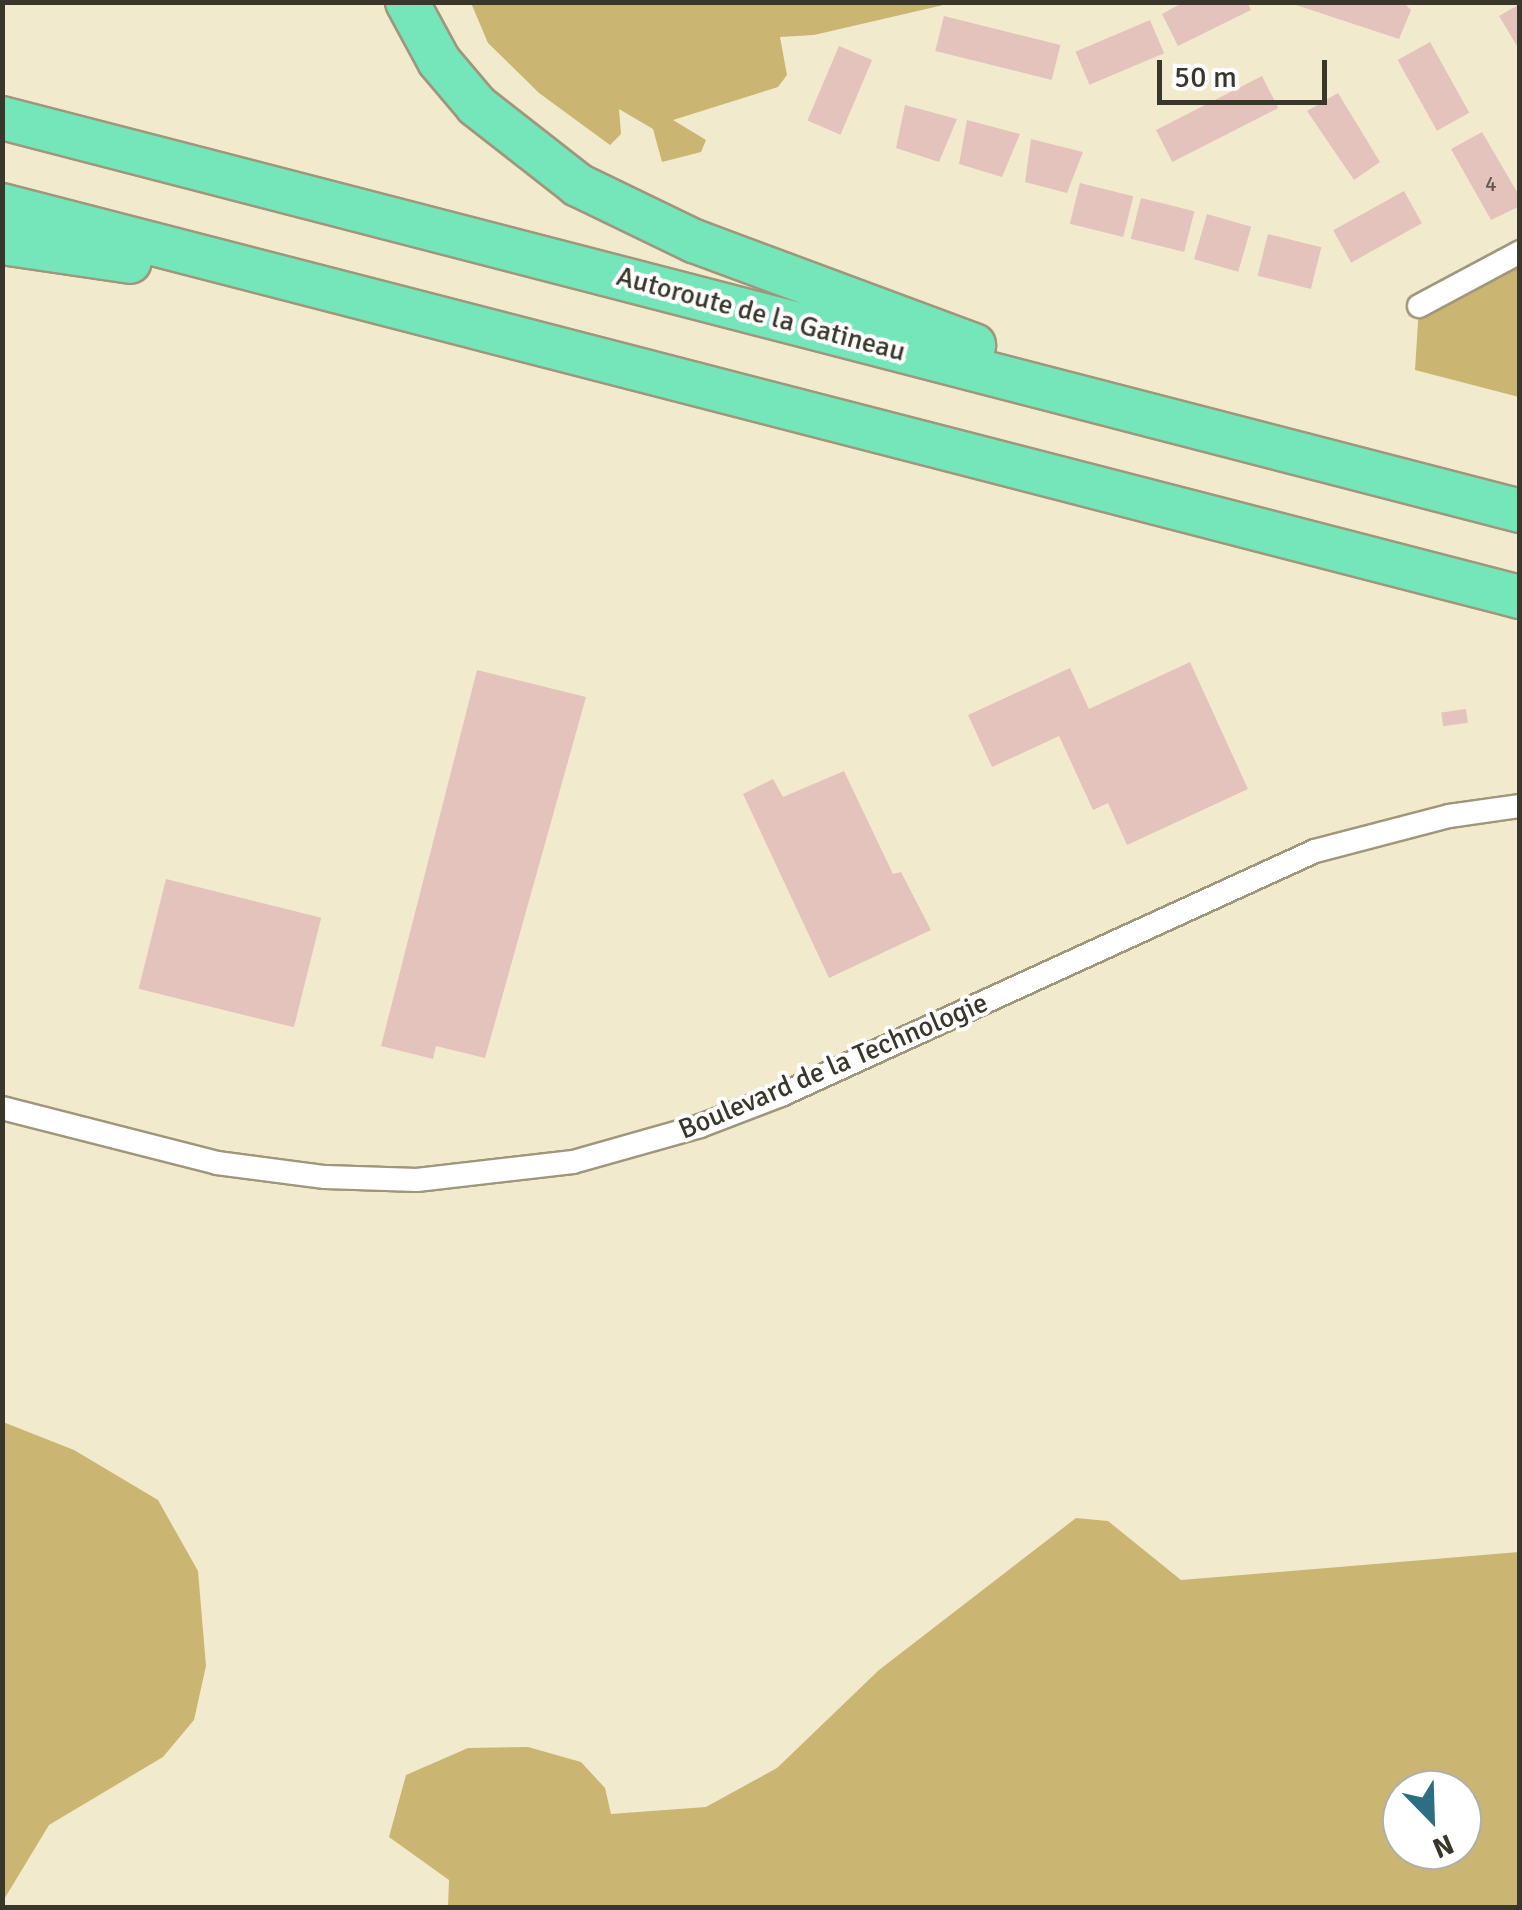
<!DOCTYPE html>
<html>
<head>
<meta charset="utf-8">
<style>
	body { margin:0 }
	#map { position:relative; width:1522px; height:1910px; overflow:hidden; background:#f2eacd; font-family:Signika,sans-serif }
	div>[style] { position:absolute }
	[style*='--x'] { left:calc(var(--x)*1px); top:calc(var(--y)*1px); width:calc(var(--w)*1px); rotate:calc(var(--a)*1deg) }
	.green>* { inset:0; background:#cab672 }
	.building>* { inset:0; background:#e4c3bd; transform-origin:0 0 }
	.roads { filter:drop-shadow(2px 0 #9f977c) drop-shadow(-2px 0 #9f977c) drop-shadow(0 2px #9f977c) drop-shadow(0 -2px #9f977c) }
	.street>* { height:22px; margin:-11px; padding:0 11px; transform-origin:11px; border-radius:11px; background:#fff }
	.highway>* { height:42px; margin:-21px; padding:0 21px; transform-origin:21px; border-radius:21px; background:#74e6ba }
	span { translate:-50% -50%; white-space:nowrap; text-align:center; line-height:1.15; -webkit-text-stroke:8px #fff; paint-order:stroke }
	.number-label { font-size:22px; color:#645950 }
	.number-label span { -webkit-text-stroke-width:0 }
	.street-label { font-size:28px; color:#39362b }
	.frame { position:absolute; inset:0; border:5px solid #39362b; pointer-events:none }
	.north { position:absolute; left:1382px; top:1770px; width:100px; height:100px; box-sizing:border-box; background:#fff; border:2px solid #b0afaa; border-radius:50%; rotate:157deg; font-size:28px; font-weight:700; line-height:40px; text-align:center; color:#39362b }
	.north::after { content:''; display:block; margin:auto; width:35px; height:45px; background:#2d6e82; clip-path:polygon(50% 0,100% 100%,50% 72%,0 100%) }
	.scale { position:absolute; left:1157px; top:60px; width:170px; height:45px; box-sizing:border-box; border:5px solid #39362b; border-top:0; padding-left:12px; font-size:30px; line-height:35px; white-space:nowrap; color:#39362b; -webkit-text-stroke:8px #fff; paint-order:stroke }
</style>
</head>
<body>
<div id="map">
	<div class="green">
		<i style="clip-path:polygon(471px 3px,471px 2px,952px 3px,814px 35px,780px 37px,787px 75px,778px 87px,673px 120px,706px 140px,701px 152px,662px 162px,653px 129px,619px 109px,621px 134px,610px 145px,539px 93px,488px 43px)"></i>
		<i style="clip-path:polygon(1519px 252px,1519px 397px,1415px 370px,1419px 306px)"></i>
		<i style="clip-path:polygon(3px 1422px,74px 1450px,158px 1500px,198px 1571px,206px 1666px,194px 1720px,163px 1757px,49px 1825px,3px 1901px)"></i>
		<i style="clip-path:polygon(evenodd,1076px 1518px,1108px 1521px,1181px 1580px,1519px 1552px,1519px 1907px,448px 1907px,449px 1880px,389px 1837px,406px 1775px,468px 1748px,528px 1747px,581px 1762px,605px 1788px,611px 1814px,706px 1807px,777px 1768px,879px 1670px,1076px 1518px,1462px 1790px,1462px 1850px,1402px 1850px,1402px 1790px,1462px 1790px)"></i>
	</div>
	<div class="building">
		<i style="clip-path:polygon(1184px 2px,1247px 2px,1251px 10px,1178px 46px,1162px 14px)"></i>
		<i style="clip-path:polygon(1287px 2px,1403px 2px,1411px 10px,1399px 39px)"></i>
		<i style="clip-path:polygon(1520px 4px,1520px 51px,1499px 16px)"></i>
		<i style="left:944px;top:16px;width:120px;height:36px;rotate:14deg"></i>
		<i style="left:1150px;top:20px;width:36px;height:81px;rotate:67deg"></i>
		<i style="left:1430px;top:42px;width:81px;height:37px;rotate:61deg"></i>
		<i style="left:839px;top:46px;width:36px;height:81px;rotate:23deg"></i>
		<i style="left:1262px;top:76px;width:36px;height:119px;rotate:63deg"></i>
		<i style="clip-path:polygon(1338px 93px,1380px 162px,1354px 180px,1307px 111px)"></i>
		<i style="clip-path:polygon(905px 105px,957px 119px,939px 162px,896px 148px)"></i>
		<i style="clip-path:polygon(967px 120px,1020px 134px,1002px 177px,959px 164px)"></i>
		<i style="clip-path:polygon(1482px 132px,1520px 197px,1520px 206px,1491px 220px,1451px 149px)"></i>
		<i style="clip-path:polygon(1031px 139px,1083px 152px,1067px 193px,1025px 182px)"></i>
		<i style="left:1080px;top:183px;width:55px;height:42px;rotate:14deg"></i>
		<i style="left:1404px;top:191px;width:37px;height:81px;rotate:61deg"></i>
		<i style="left:1141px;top:198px;width:55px;height:42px;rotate:14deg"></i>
		<i style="left:1207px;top:214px;width:46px;height:47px;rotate:16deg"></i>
		<i style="left:1268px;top:234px;width:55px;height:43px;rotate:14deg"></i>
		<i style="clip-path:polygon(1190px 662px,1248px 789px,1127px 845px,1108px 803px,1093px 810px,1059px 736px,992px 767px,968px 715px,1070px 668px,1089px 709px)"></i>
		<i style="clip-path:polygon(477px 670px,586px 697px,485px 1058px,436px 1046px,433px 1059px,381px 1046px)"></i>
		<i style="left:1466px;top:709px;width:14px;height:25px;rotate:82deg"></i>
		<i style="clip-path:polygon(844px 771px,893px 874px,901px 872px,931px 930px,829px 978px,743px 794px,773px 779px,783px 797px)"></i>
		<i style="left:166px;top:879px;width:160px;height:113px;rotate:14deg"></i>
	</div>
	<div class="roads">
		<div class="street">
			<i style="--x:1419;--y:306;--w:115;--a:-28.1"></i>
			<i style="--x:2;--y:1108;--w:222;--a:14.3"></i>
			<i style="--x:217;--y:1163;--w:109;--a:7.4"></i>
			<i style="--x:325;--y:1177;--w:92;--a:1.9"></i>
			<i style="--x:417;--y:1180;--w:157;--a:-6.6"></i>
			<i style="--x:573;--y:1162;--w:132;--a:-15.8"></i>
			<i style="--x:700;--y:1126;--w:87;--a:-20.9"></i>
			<i style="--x:781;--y:1095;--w:587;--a:-24.56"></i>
			<i style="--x:1315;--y:851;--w:138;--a:-14.6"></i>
			<i style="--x:1449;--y:816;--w:72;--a:-8"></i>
		</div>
		<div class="highway">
			<i style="--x:407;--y:2;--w:67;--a:61.5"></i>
			<i style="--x:439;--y:61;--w:59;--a:49.8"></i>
			<i style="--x:477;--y:106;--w:128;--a:38"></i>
			<i style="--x:578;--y:185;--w:129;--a:25.8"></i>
			<i style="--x:694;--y:241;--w:299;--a:20.4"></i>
			<i style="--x:2;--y:118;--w:1568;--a:14.51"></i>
			<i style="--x:2;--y:205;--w:1568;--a:14.48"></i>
			<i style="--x:2;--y:243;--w:129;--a:8.4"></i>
		</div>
	</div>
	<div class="number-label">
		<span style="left:1491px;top:184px">4</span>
	</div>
	<div class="street-label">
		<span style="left:761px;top:314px;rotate:15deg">Autoroute de la Gatineau</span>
		<span style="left:833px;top:1066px;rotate:-23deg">Boulevard de la Technologie</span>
	</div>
	<div class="frame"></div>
	<div class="north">N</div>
	<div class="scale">50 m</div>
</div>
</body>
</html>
